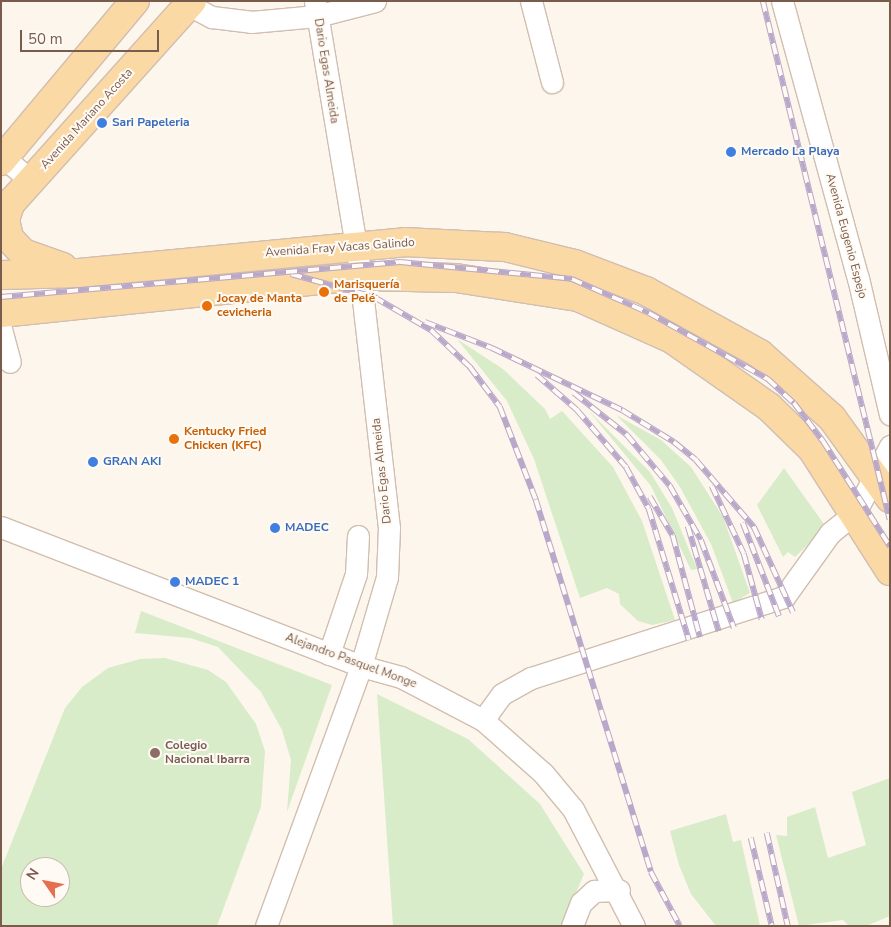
<!DOCTYPE html>
<html>
<head>
<meta charset="utf-8">
<style>
	body { margin:0 }
	#map { position:relative; width:891px; height:927px; overflow:hidden; background:#fdf6ec; font-family:"Nunito Sans",sans-serif }
	div>[style] { position:absolute }
	[style*='--x'] { left:calc(var(--x)*1px); top:calc(var(--y)*1px); width:calc(var(--w)*1px); rotate:calc(var(--a)*1deg) }
	.green>* { inset:0; background:#d8ecc9 }
	.roads { filter:drop-shadow(1px 0 #d1beb0) drop-shadow(-1px 0 #d1beb0) drop-shadow(0 1px #d1beb0) drop-shadow(0 -1px #d1beb0) }
	.minor>* { height:21px; margin:-10.5px; padding:0 10.5px; transform-origin:10.5px; border-radius:10.5px; background:#fff }
	.major>* { height:28px; margin:-14px; padding:0 14px; transform-origin:14px; border-radius:14px; background:#fbd9a5 }
	.rail>* { height:5.5px; margin-top:-2.75px; transform-origin:0; background:repeating-linear-gradient(90deg,#fffaf3 0 11px,#b9a8c9 0 22px); box-sizing:border-box; border-block:1px solid #b9a8c9 }
	.dots>* { width:14px; height:14px; translate:-50% -50%; box-sizing:border-box; border:2px solid #fffaf3; border-radius:50% }
	span { translate:-50% -50%; white-space:nowrap; text-align:center; line-height:1.15; -webkit-text-stroke:4px #fffaf3; paint-order:stroke }
	.street-label { font-size:12px; color:#7a5c4d }
	.shop-label { font-size:12px; color:#366cbe; font-weight:700 }
	.left { translate:0 -50%; text-align:left }
	.food-label { font-size:12px; color:#c56008; font-weight:700 }
	.education-label { font-size:12px; color:#785e54; font-weight:700 }
	.frame { position:absolute; inset:0; border:2px solid #7a5c4d; pointer-events:none }
	.north { position:absolute; left:20px; top:857px; width:50px; height:50px; box-sizing:border-box; background:#fffaf3; border:1px solid #cabbb1; border-radius:50%; rotate:303deg; font-size:14px; font-weight:700; line-height:20px; text-align:center; color:#7a5c4d }
	.north::after { content:''; display:block; margin:auto; width:18px; height:22px; background:#e76f51; clip-path:polygon(50% 0,100% 100%,50% 72%,0 100%) }
	.scale { position:absolute; left:20px; top:30px; width:139px; height:22px; box-sizing:border-box; border:2px solid #7a5c4d; border-top:0; padding-left:6px; font-size:15px; line-height:18px; white-space:nowrap; color:#7a5c4d; -webkit-text-stroke:4px #fffaf3; paint-order:stroke }
</style>
</head>
<body>
<div id="map">
	<div class="green">
		<i style="clip-path:polygon(457px 339px,503px 369px,545px 409px,550px 419px,562px 411px,613px 467px,642px 521px,675px 620px,652px 625px,638px 621px,620px 604px,619px 594px,607px 588px,580px 598px,534px 459px,507px 401px)"></i>
		<i style="clip-path:polygon(588px 410px,650px 472px,672px 508px,697px 569px,691px 570px,651px 486px)"></i>
		<i style="clip-path:polygon(616px 415px,661px 440px,691px 467px,723px 517px,750px 593px,733px 603px,711px 544px,680px 487px,661px 460px)"></i>
		<i style="clip-path:polygon(784px 468px,826px 527px,795px 557px,788px 552px,783px 557px,757px 505px)"></i>
		<i style="clip-path:polygon(141px 611px,332px 685px,287px 812px,291px 760px,282px 730px,261px 692px,218px 647px,190px 638px,135px 633px)"></i>
		<i style="clip-path:polygon(evenodd,165px 658px,208px 670px,226px 682px,256px 724px,265px 751px,261px 807px,217px 926px,1px 926px,1px 869px,65px 708px,82px 687px,108px 668px,140px 659px,165px 658px,30px 867px,60px 867px,60px 897px,30px 897px,30px 867px)"></i>
		<i style="clip-path:polygon(377px 694px,468px 739px,540px 804px,584px 874px,562px 926px,393px 926px)"></i>
		<i style="clip-path:polygon(890px 778px,890px 916px,866px 926px,849px 926px,843px 920px,799px 926px,776px 835px,787px 836px,787px 817px,815px 807px,828px 858px,866px 845px,852px 792px)"></i>
		<i style="clip-path:polygon(726px 814px,733px 842px,741px 840px,760px 926px,716px 926px,691px 894px,679px 865px,670px 831px)"></i>
	</div>
	<div class="roads">
		<div class="minor">
			<i style="--x:531;--y:1;--w:84;--a:75.5"></i>
			<i style="--x:782;--y:1;--w:287;--a:74.7"></i>
			<i style="--x:858;--y:278;--w:140;--a:76.8"></i>
			<i style="--x:189;--y:5;--w:26;--a:28"></i>
			<i style="--x:212;--y:17;--w:39;--a:7"></i>
			<i style="--x:251;--y:22;--w:66;--a:-5.2"></i>
			<i style="--x:317;--y:16;--w:60;--a:-14.5"></i>
			<i style="--x:1;--y:155;--w:40;--a:41"></i>
			<i style="--x:1;--y:329;--w:34;--a:75"></i>
			<i style="--x:1;--y:527;--w:386;--a:21.1"></i>
			<i style="--x:361;--y:666;--w:41;--a:15.4"></i>
			<i style="--x:401;--y:677;--w:93;--a:27.7"></i>
			<i style="--x:483;--y:720;--w:80;--a:41.5"></i>
			<i style="--x:543;--y:773;--w:47;--a:50.2"></i>
			<i style="--x:573;--y:809;--w:132;--a:62.5"></i>
			<i style="--x:329;--y:654;--w:84;--a:-71.4"></i>
			<i style="--x:356;--y:574;--w:38;--a:-87"></i>
			<i style="--x:483;--y:720;--w:32;--a:-54"></i>
			<i style="--x:502;--y:694;--w:33;--a:-29"></i>
			<i style="--x:531;--y:678;--w:266;--a:-17.8"></i>
			<i style="--x:784;--y:597;--w:79;--a:-54.3"></i>
			<i style="--x:830;--y:533;--w:32;--a:-39"></i>
			<i style="--x:855;--y:513;--w:76;--a:-62.4"></i>
			<i style="--x:266;--y:926;--w:277;--a:-69.9"></i>
			<i style="--x:361;--y:666;--w:93;--a:-73.7"></i>
			<i style="--x:387;--y:577;--w:49;--a:-87.7"></i>
			<i style="--x:389;--y:528;--w:266;--a:-96.5"></i>
			<i style="--x:359;--y:264;--w:267;--a:-99.5"></i>
			<i style="--x:572;--y:926;--w:25;--a:-69"></i>
			<i style="--x:581;--y:903;--w:18;--a:-43"></i>
			<i style="--x:594;--y:891;--w:25;--a:-2"></i>
		</div>
		<div class="major">
			<i style="--x:1;--y:161;--w:209;--a:-50.1"></i>
			<i style="--x:11;--y:202;--w:18;--a:109"></i>
			<i style="--x:5;--y:219;--w:19;--a:78"></i>
			<i style="--x:9;--y:238;--w:21;--a:47"></i>
			<i style="--x:23;--y:253;--w:42;--a:19.3"></i>
			<i style="--x:1;--y:214;--w:286;--a:-48.1"></i>
			<i style="--x:1;--y:275;--w:78;--a:-1.5"></i>
			<i style="--x:79;--y:273;--w:327;--a:-5.4"></i>
			<i style="--x:405;--y:242;--w:100;--a:2.9"></i>
			<i style="--x:505;--y:247;--w:72;--a:13.7"></i>
			<i style="--x:575;--y:264;--w:76;--a:20.8"></i>
			<i style="--x:646;--y:291;--w:130;--a:28.9"></i>
			<i style="--x:760;--y:354;--w:96;--a:41.6"></i>
			<i style="--x:832;--y:418;--w:99;--a:54.1"></i>
			<i style="--x:1;--y:313;--w:361;--a:-5.9"></i>
			<i style="--x:360;--y:276;--w:96;--a:1.2"></i>
			<i style="--x:456;--y:278;--w:123;--a:8.9"></i>
			<i style="--x:578;--y:297;--w:103;--a:24.1"></i>
			<i style="--x:672;--y:339;--w:118;--a:35"></i>
			<i style="--x:769;--y:407;--w:60;--a:44.3"></i>
			<i style="--x:812;--y:449;--w:145;--a:57.4"></i>
		</div>
	</div>
	<div class="rail">
		<i style="--x:763;--y:1;--w:534;--a:76.25"></i>
		<i style="--x:291;--y:274;--w:86;--a:15.5"></i>
		<i style="--x:374;--y:297;--w:66;--a:30.1"></i>
		<i style="--x:431;--y:330;--w:54;--a:43.5"></i>
		<i style="--x:470;--y:367;--w:50;--a:53.1"></i>
		<i style="--x:500;--y:407;--w:100;--a:68.8"></i>
		<i style="--x:536;--y:500;--w:389;--a:72.8"></i>
		<i style="--x:651;--y:872;--w:61;--a:61.8"></i>
		<i style="--x:1;--y:297;--w:401;--a:-5"></i>
		<i style="--x:400;--y:262;--w:173;--a:5.6"></i>
		<i style="--x:572;--y:279;--w:84;--a:23.8"></i>
		<i style="--x:649;--y:313;--w:136;--a:29"></i>
		<i style="--x:768;--y:379;--w:35;--a:43"></i>
		<i style="--x:794;--y:403;--w:48;--a:52.7"></i>
		<i style="--x:823;--y:441;--w:125;--a:57.5"></i>
		<i style="--x:425;--y:322;--w:72;--a:21.2"></i>
		<i style="--x:492;--y:348;--w:144;--a:25.5"></i>
		<i style="--x:622;--y:410;--w:61;--a:31.6"></i>
		<i style="--x:674;--y:442;--w:28;--a:39"></i>
		<i style="--x:696;--y:460;--w:89;--a:49.1"></i>
		<i style="--x:754;--y:527;--w:94;--a:65.4"></i>
		<i style="--x:537;--y:375;--w:53;--a:41.2"></i>
		<i style="--x:577;--y:410;--w:75;--a:49.3"></i>
		<i style="--x:626;--y:467;--w:48;--a:61.3"></i>
		<i style="--x:649;--y:509;--w:137;--a:73"></i>
		<i style="--x:574;--y:393;--w:68;--a:38.4"></i>
		<i style="--x:627;--y:435;--w:67;--a:49.9"></i>
		<i style="--x:670;--y:486;--w:62;--a:60.1"></i>
		<i style="--x:701;--y:540;--w:94;--a:69.4"></i>
		<i style="--x:712;--y:486;--w:75;--a:64.8"></i>
		<i style="--x:744;--y:554;--w:68;--a:74.7"></i>
		<i style="--x:650;--y:497;--w:45;--a:59.5"></i>
		<i style="--x:673;--y:536;--w:105;--a:75"></i>
		<i style="--x:743;--y:523;--w:100;--a:68.8"></i>
		<i style="--x:688;--y:526;--w:110;--a:73.7"></i>
		<i style="--x:767;--y:833;--w:95;--a:77.3"></i>
		<i style="--x:751;--y:838;--w:90;--a:76.6"></i>
	</div>
	<div class="dots">
		<i style="left:102px;top:123px;background:#3f7fe0"></i>
		<i style="left:731px;top:152px;background:#3f7fe0"></i>
		<i style="left:324px;top:292px;background:#e8710a"></i>
		<i style="left:207px;top:306px;background:#e8710a"></i>
		<i style="left:174px;top:439px;background:#e8710a"></i>
		<i style="left:93px;top:462px;background:#3f7fe0"></i>
		<i style="left:275px;top:528px;background:#3f7fe0"></i>
		<i style="left:175px;top:582px;background:#3f7fe0"></i>
		<i style="left:155px;top:753px;background:#8d6e63"></i>
	</div>
	<div class="street-label">
		<span style="left:326px;top:71px;rotate:81deg">Dario Egas Almeida</span>
		<span style="left:87px;top:119px;rotate:-48deg">Avenida Mariano Acosta</span>
		<span style="left:846px;top:236px;rotate:75deg">Avenida Eugenio Espejo</span>
		<span style="left:340px;top:248px;rotate:-4deg">Avenida Fray Vacas Galindo</span>
		<span style="left:382px;top:471px;rotate:-96deg">Dario Egas Almeida</span>
		<span style="left:351px;top:661px;rotate:20deg">Alejandro Pasquel Monge</span>
	</div>
	<div class="shop-label">
		<span class="left" style="left:112px;top:123px">Sari Papeleria</span>
		<span class="left" style="left:741px;top:152px">Mercado La Playa</span>
		<span class="left" style="left:103px;top:462px">GRAN AKI</span>
		<span class="left" style="left:285px;top:528px">MADEC</span>
		<span class="left" style="left:185px;top:582px">MADEC 1</span>
	</div>
	<div class="food-label">
		<span class="left" style="left:334px;top:292px">Marisquería<br>de Pelé</span>
		<span class="left" style="left:217px;top:306px">Jocay de Manta<br>cevicheria</span>
		<span class="left" style="left:184px;top:439px">Kentucky Fried<br>Chicken (KFC)</span>
	</div>
	<div class="education-label">
		<span class="left" style="left:165px;top:753px">Colegio<br>Nacional Ibarra</span>
	</div>
	<div class="frame"></div>
	<div class="north">N</div>
	<div class="scale">50 m</div>
</div>
</body>
</html>
